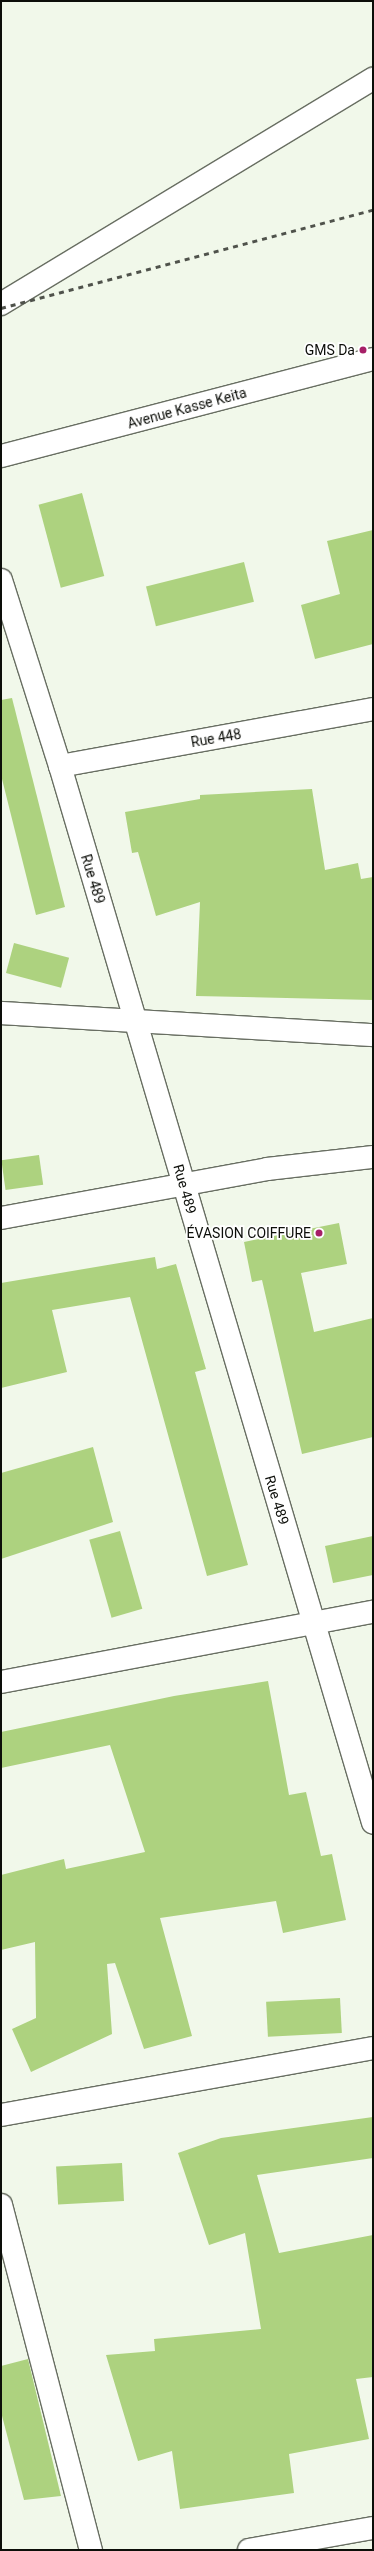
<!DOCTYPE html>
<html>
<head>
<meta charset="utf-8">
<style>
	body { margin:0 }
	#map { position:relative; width:374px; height:2551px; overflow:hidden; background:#f1f8ea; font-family:Roboto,sans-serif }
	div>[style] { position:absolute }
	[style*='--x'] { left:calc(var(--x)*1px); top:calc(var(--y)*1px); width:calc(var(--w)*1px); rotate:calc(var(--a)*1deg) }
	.building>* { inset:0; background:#add27f; transform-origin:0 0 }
	.roads { filter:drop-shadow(1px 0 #686e62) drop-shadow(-1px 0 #686e62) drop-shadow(0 1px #686e62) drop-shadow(0 -1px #686e62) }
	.minor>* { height:22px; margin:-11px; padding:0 11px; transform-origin:11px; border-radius:11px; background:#fff }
	.tertiary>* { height:22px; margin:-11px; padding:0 11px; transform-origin:11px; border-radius:11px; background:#fff }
	.secondary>* { height:22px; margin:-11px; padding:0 11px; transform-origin:11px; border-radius:11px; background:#fff }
	.rail>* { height:3px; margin-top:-1.5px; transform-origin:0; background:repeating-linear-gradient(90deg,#4f524b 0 5px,transparent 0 10px) }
	.dots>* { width:11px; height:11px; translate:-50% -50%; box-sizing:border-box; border:2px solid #fff; border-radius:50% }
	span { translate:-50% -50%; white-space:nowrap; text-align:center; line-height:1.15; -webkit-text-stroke:3.5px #fff; paint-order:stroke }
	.poi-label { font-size:14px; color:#0c0e09 }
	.right { translate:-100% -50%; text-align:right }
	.street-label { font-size:14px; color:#0c0e09 }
	.frame { position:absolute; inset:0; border:2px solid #0c0e09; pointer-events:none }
</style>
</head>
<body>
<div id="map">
	<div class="building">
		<i style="left:82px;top:493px;width:86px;height:45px;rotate:75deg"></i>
		<i style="clip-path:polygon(373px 530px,373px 644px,315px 659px,301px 605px,340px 594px,327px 541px)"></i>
		<i style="left:244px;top:562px;width:41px;height:101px;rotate:76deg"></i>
		<i style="clip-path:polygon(12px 698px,65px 907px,36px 915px,1px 775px,1px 700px)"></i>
		<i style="clip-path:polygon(312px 789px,325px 870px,358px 863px,361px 879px,373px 877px,373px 1000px,196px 996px,200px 902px,156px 916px,138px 852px,132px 853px,125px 812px,200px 799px,200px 795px)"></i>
		<i style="left:14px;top:943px;width:57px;height:31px;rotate:15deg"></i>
		<i style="left:39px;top:1155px;width:30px;height:38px;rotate:82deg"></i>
		<i style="clip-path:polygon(339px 1223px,347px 1264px,301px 1273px,314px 1332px,373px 1318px,373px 1437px,302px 1454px,262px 1280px,252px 1282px,244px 1242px)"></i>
		<i style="clip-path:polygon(155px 1257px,157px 1269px,176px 1264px,206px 1369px,195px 1372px,248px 1565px,207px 1576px,130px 1297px,52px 1310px,67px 1372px,1px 1388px,1px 1283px)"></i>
		<i style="clip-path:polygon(93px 1447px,113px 1522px,1px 1559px,1px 1473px)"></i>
		<i style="left:120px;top:1531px;width:81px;height:32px;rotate:74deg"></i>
		<i style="clip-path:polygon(373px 1536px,373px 1575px,333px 1583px,325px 1546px)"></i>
		<i style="clip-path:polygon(268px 1681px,289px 1795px,306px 1792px,321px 1856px,332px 1854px,346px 1920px,283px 1933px,276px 1901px,160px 1918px,192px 2036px,144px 2049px,115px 1963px,107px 1964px,112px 2034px,31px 2072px,12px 2029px,36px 2018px,35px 1942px,1px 1950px,1px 1875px,64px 1859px,66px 1869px,145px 1852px,110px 1745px,1px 1768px,1px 1732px,174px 1696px)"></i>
		<i style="left:340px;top:1998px;width:35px;height:74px;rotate:87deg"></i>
		<i style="clip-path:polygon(373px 2117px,373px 2158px,257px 2175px,279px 2253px,373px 2235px,373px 2377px,356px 2379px,369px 2439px,289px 2454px,294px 2493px,180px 2509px,172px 2451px,138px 2461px,106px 2355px,155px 2351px,154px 2339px,261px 2329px,245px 2233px,209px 2245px,178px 2153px,221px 2138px)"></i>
		<i style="left:122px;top:2163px;width:38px;height:66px;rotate:87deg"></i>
		<i style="clip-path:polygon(28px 2359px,61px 2496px,24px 2500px,1px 2412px,1px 2366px)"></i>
	</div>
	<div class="roads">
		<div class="minor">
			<i style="--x:1;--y:580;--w:195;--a:72.4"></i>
			<i style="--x:60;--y:766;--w:1102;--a:73.5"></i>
			<i style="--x:60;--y:766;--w:318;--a:-10.3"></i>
			<i style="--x:1;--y:1218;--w:270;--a:-10.4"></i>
			<i style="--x:267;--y:1169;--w:107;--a:-6.5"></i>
			<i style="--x:1;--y:1682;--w:379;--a:-10.7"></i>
			<i style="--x:1;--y:2115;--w:378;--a:-10.2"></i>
			<i style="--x:1;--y:2205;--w:357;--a:75.4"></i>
			<i style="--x:249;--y:2550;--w:126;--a:-10.1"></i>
		</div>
		<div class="tertiary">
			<i style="--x:1;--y:304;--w:435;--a:-31.2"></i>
			<i style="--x:1;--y:1013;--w:373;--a:3.4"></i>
		</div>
		<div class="secondary">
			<i style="--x:1;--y:456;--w:384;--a:-14.6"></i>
		</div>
	</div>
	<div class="rail">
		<i style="--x:1;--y:308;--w:385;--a:-14.8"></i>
	</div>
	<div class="dots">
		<i style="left:363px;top:350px;background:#a61f67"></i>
		<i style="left:319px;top:1233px;background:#a61f67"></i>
	</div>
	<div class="poi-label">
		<span class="right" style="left:355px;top:350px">GMS Da</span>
		<span class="right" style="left:311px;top:1233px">ÉVASION COIFFURE</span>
	</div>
	<div class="street-label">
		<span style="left:187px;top:408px;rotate:-15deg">Avenue Kasse Keita</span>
		<span style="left:216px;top:738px;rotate:-10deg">Rue 448</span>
		<span style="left:93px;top:879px;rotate:73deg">Rue 489</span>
		<span style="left:185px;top:1189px;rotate:74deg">Rue 489</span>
		<span style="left:277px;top:1500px;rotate:73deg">Rue 489</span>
	</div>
	<div class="frame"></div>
</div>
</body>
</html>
